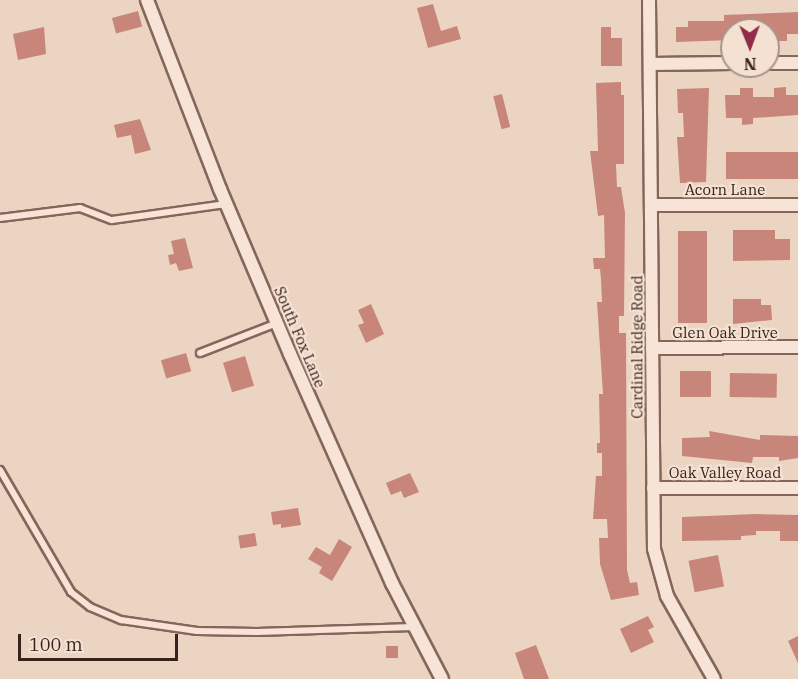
<!DOCTYPE html>
<html>
<head>
<meta charset="utf-8">
<style>
	body { margin:0 }
	#map { position:relative; width:798px; height:679px; overflow:hidden; background:#ecd4c3; font-family:"IBM Plex Serif",serif }
	div>[style] { position:absolute }
	[style*='--x'] { left:calc(var(--x)*1px); top:calc(var(--y)*1px); width:calc(var(--w)*1px); rotate:calc(var(--a)*1deg) }
	.building>* { inset:0; background:#c8867a; transform-origin:0 0 }
	.roads { filter:drop-shadow(2px 0 #85665b) drop-shadow(-2px 0 #85665b) drop-shadow(0 2px #85665b) drop-shadow(0 -2px #85665b) }
	.lane>* { height:6px; margin:-3px; padding:0 3px; transform-origin:3px; border-radius:3px; background:#f7e4d6 }
	.street>* { height:12px; margin:-6px; padding:0 6px; transform-origin:6px; border-radius:6px; background:#f7e4d6 }
	span { translate:-50% -50%; white-space:nowrap; text-align:center; line-height:1.15; -webkit-text-stroke:4.5px #f4e1d2; paint-order:stroke }
	.street-label { font-size:15px; color:#36231e }
	.north { position:absolute; left:720px; top:18px; width:60px; height:60px; box-sizing:border-box; background:#f4e1d2; border:2px solid #a8958a; border-radius:50%; rotate:179deg; font-size:16px; font-weight:700; line-height:24px; text-align:center; color:#36231e }
	.north::after { content:''; display:block; margin:auto; width:21px; height:27px; background:#912d49; clip-path:polygon(50% 0,100% 100%,50% 72%,0 100%) }
	.scale { position:absolute; left:18px; top:634px; width:160px; height:27px; box-sizing:border-box; border:3px solid #36231e; border-top:0; padding-left:8px; font-size:18px; line-height:21px; white-space:nowrap; color:#36231e; -webkit-text-stroke:4px #f4e1d2; paint-order:stroke }
</style>
</head>
<body>
<div id="map">
	<div class="building">
		<i style="clip-path:polygon(433px 4px,441px 31px,457px 26px,461px 39px,428px 48px,417px 8px)"></i>
		<i style="left:138px;top:11px;width:16px;height:27px;rotate:75deg"></i>
		<i style="clip-path:polygon(798px 12px,798px 34px,787px 34px,787px 41px,775px 41px,775px 33px,768px 30px,732px 30px,732px 40px,676px 42px,676px 27px,688px 27px,688px 21px,724px 21px,724px 15px)"></i>
		<i style="clip-path:polygon(44px 27px,46px 54px,18px 60px,13px 34px)"></i>
		<i style="clip-path:polygon(601px 27px,611px 27px,611px 38px,622px 38px,622px 66px,601px 66px)"></i>
		<i style="clip-path:polygon(621px 82px,621px 95px,624px 95px,624px 164px,616px 164px,617px 187px,621px 187px,625px 213px,624px 316px,619px 316px,619px 333px,626px 333px,627px 570px,630px 583px,637px 582px,639px 595px,611px 600px,600px 564px,599px 538px,608px 538px,607px 519px,593px 519px,596px 476px,602px 476px,602px 453px,597px 453px,597px 443px,600px 443px,599px 394px,603px 394px,597px 302px,602px 302px,601px 279px,600px 269px,594px 269px,593px 258px,605px 258px,604px 215px,598px 216px,590px 151px,598px 151px,596px 83px)"></i>
		<i style="clip-path:polygon(786px 87px,786px 95px,798px 95px,798px 115px,753px 118px,753px 124px,742px 125px,742px 118px,726px 118px,725px 95px,740px 95px,740px 88px,753px 88px,753px 97px,774px 97px,774px 88px)"></i>
		<i style="clip-path:polygon(709px 88px,706px 182px,680px 183px,677px 137px,684px 137px,683px 113px,678px 113px,677px 89px)"></i>
		<i style="left:502px;top:94px;width:34px;height:9px;rotate:76deg"></i>
		<i style="clip-path:polygon(140px 119px,151px 150px,135px 154px,131px 135px,117px 138px,114px 125px)"></i>
		<i style="left:798px;top:152px;width:27px;height:72px;rotate:90deg"></i>
		<i style="clip-path:polygon(733px 230px,775px 230px,775px 239px,790px 239px,790px 260px,733px 261px)"></i>
		<i style="left:678px;top:231px;width:29px;height:92px"></i>
		<i style="clip-path:polygon(185px 238px,193px 268px,179px 271px,176px 263px,170px 265px,168px 255px,174px 254px,171px 241px)"></i>
		<i style="clip-path:polygon(733px 299px,761px 299px,761px 305px,771px 305px,772px 320px,733px 324px)"></i>
		<i style="clip-path:polygon(371px 304px,384px 334px,366px 343px,358px 325px,364px 323px,358px 310px)"></i>
		<i style="left:186px;top:353px;width:19px;height:26px;rotate:74deg"></i>
		<i style="left:245px;top:356px;width:31px;height:23px;rotate:73deg"></i>
		<i style="left:711px;top:371px;width:26px;height:31px;rotate:90deg"></i>
		<i style="left:730px;top:373px;width:47px;height:24px;rotate:1deg"></i>
		<i style="clip-path:polygon(709px 431px,760px 440px,760px 435px,798px 436px,798px 458px,779px 461px,779px 457px,753px 457px,752px 463px,682px 456px,682px 438px,710px 437px)"></i>
		<i style="clip-path:polygon(410px 473px,419px 492px,404px 498px,401px 491px,391px 495px,386px 483px)"></i>
		<i style="clip-path:polygon(298px 508px,301px 525px,281px 528px,281px 524px,273px 525px,271px 512px)"></i>
		<i style="clip-path:polygon(756px 514px,798px 515px,798px 541px,780px 541px,780px 531px,756px 531px,756px 535px,741px 536px,741px 540px,682px 541px,682px 517px)"></i>
		<i style="left:255px;top:533px;width:13px;height:17px;rotate:81deg"></i>
		<i style="clip-path:polygon(339px 539px,352px 547px,332px 581px,319px 573px,322px 567px,308px 559px,316px 547px,330px 555px)"></i>
		<i style="left:718px;top:555px;width:32px;height:30px;rotate:79deg"></i>
		<i style="clip-path:polygon(648px 616px,654px 627px,648px 630px,654px 642px,631px 653px,620px 629px)"></i>
		<i style="clip-path:polygon(798px 636px,798px 663px,788px 641px)"></i>
		<i style="clip-path:polygon(536px 645px,549px 679px,524px 679px,515px 653px)"></i>
		<i style="left:386px;top:646px;width:12px;height:12px"></i>
	</div>
	<div class="roads">
		<div class="lane">
			<i style="--x:0;--y:218;--w:81;--a:-7.1"></i>
			<i style="--x:80;--y:208;--w:34;--a:21"></i>
			<i style="--x:112;--y:220;--w:115;--a:-8"></i>
			<i style="--x:200;--y:353;--w:83;--a:-21.3"></i>
			<i style="--x:0;--y:470;--w:141;--a:59.8"></i>
			<i style="--x:71;--y:592;--w:24;--a:38"></i>
			<i style="--x:90;--y:607;--w:34;--a:23"></i>
			<i style="--x:121;--y:620;--w:77;--a:8.2"></i>
			<i style="--x:197;--y:631;--w:60;--a:1"></i>
			<i style="--x:257;--y:632;--w:156;--a:-1.8"></i>
		</div>
		<div class="street">
			<i style="--x:147;--y:0;--w:203;--a:68.9"></i>
			<i style="--x:220;--y:189;--w:179;--a:67"></i>
			<i style="--x:290;--y:354;--w:251;--a:66"></i>
			<i style="--x:392;--y:583;--w:108;--a:62.5"></i>
			<i style="--x:649;--y:0;--w:549;--a:89.48"></i>
			<i style="--x:654;--y:549;--w:49;--a:74.5"></i>
			<i style="--x:667;--y:596;--w:95;--a:60.5"></i>
			<i style="--x:768;--y:63;--w:30;--a:0"></i>
			<i style="--x:651;--y:64;--w:81;--a:-0.7"></i>
			<i style="--x:651;--y:205;--w:147;--a:0"></i>
			<i style="--x:652;--y:348;--w:146;--a:-0.4"></i>
			<i style="--x:653;--y:488;--w:145;--a:0"></i>
		</div>
	</div>
	<div class="street-label">
		<span style="left:725px;top:190px">Acorn Lane</span>
		<span style="left:725px;top:333px">Glen Oak Drive</span>
		<span style="left:300px;top:337px;rotate:67deg">South Fox Lane</span>
		<span style="left:637px;top:347px;rotate:-90deg">Cardinal Ridge Road</span>
		<span style="left:725px;top:473px">Oak Valley Road</span>
	</div>
	<div class="north">N</div>
	<div class="scale">100 m</div>
</div>
</body>
</html>
